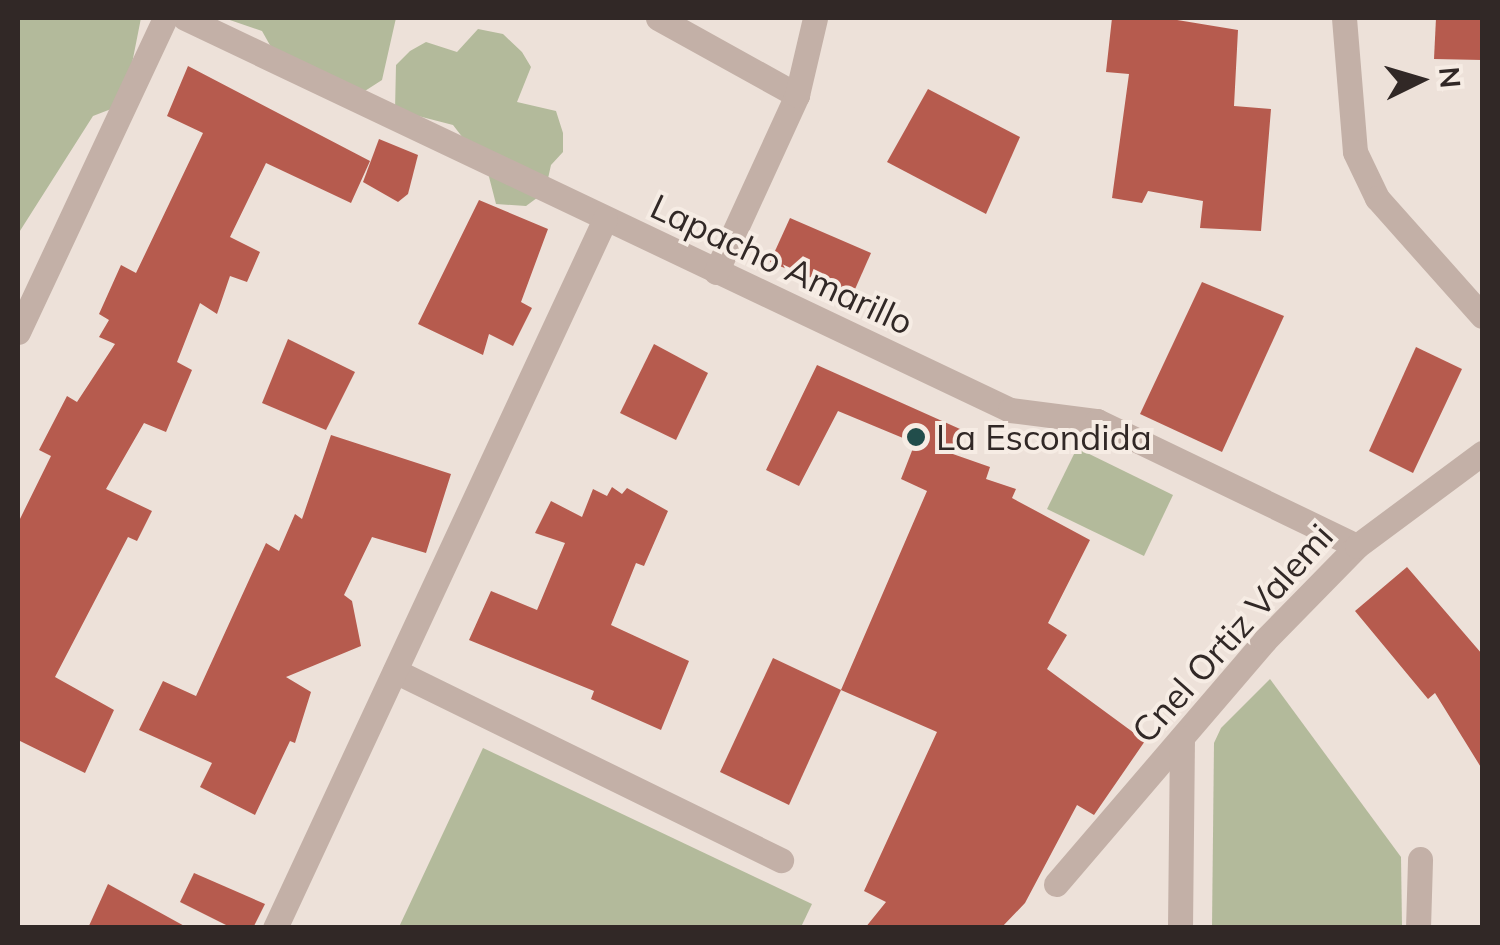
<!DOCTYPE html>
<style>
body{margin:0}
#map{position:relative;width:1500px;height:945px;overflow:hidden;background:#ede1d9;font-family:Mulish,sans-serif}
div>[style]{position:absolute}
.green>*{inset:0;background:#b3ba9b}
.building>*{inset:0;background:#b65b4e}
.street>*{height:25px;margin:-12.5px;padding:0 12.5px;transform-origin:12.5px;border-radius:12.5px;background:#c3b0a7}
.dots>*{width:28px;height:28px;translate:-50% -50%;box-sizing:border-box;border:5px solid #f6ece4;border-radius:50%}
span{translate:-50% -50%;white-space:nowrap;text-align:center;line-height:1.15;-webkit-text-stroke:8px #f6ece4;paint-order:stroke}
.street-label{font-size:35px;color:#312826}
.poi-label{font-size:35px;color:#312826}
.left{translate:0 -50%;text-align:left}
.frame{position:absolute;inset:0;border:20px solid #312826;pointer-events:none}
.north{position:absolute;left:1370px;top:30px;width:100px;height:100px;-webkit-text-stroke:8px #f6ece4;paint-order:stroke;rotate:85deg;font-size:28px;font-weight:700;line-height:40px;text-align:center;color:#312826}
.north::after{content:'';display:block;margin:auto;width:35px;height:45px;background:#312826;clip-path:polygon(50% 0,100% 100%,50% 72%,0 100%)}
</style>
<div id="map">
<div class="green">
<i style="clip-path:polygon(18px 18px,141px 18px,124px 104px,93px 116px,18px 234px)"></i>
<i style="clip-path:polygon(224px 18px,396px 18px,382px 80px,354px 98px,280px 63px,262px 31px)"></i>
<i style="clip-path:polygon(478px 29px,503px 34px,522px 52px,531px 67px,517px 102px,556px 111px,563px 133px,563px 152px,551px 165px,545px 192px,526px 206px,496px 204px,487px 169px,453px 125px,395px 110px,396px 65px,410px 51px,426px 42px,457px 52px)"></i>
<i style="clip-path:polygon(1077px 448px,1173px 495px,1144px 556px,1047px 509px)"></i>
<i style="clip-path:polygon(1270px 679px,1401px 857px,1402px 927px,1212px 927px,1214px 743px,1221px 728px)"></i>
<i style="clip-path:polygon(483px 748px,812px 904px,801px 927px,399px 927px)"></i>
</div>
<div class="building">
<i style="clip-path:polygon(1112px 18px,1165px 18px,1238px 30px,1234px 106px,1271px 109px,1261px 231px,1200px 228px,1203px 201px,1148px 191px,1142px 203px,1112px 198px,1129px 74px,1106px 72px)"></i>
<i style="clip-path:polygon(1436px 18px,1482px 18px,1482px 60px,1434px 59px)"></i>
<i style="clip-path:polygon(188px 66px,370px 161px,351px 203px,266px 163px,230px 237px,260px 252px,247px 282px,230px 276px,217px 314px,200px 303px,177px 362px,192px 370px,166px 432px,144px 423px,106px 489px,152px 511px,137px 541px,128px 537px,55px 677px,114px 710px,85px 773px,18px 740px,18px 523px,51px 456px,39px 450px,67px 396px,77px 402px,115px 344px,99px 337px,109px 320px,99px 314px,121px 265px,136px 273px,203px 133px,167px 116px)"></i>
<i style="clip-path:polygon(928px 89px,1020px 137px,986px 214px,887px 162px)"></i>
<i style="clip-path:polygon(379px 139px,418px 155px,408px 194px,398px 202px,363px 182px)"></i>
<i style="clip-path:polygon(479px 200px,548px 229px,521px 302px,532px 308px,513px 346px,489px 334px,483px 355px,418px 324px)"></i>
<i style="clip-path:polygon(790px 218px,871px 253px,852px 296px,770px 262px)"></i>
<i style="clip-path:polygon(1202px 282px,1284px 316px,1222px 452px,1140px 414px)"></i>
<i style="clip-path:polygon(288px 339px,355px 372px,326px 430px,262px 403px)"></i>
<i style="clip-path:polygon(654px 344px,708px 373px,676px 440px,620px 413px)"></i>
<i style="clip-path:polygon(1416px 347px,1462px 369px,1413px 473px,1369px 451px)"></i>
<i style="clip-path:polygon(817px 365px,960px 429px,950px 453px,990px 467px,986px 479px,1016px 489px,1012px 498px,1090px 540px,1048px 623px,1067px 635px,1047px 669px,1145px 741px,1094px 815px,1077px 805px,1025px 903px,1001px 928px,865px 928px,886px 902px,864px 891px,937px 732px,841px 690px,927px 491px,901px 479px,915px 443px,838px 411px,799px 486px,766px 470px)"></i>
<i style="clip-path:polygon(331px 435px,451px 474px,426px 553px,372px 537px,344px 595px,352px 601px,361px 646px,286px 677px,311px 692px,295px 743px,290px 741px,255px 815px,200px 787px,212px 763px,139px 730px,163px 681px,196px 696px,266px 543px,279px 551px,295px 514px,302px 519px)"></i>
<i style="clip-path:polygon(612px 487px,622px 494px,627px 488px,668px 511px,644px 566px,636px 563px,611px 625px,689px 661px,661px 730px,591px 699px,594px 691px,469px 640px,491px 591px,537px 610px,565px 543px,535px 533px,551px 501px,582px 517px,593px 489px,607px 496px)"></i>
<i style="clip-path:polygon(1407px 567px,1482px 654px,1482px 769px,1435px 693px,1428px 699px,1355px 611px)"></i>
<i style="clip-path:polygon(773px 658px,841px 690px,789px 805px,720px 772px)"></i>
<i style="clip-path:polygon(194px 873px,265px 904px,253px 928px,232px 928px,180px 902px)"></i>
<i style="clip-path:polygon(108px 884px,188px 928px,88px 928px)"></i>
</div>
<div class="street">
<i style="left:185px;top:18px;width:913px;rotate:25.41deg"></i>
<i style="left:1010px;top:410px;width:88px;rotate:7.2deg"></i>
<i style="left:1097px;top:421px;width:288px;rotate:25.7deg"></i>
<i style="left:658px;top:18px;width:159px;rotate:29deg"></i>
<i style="left:1344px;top:18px;width:134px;rotate:85.3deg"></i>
<i style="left:1355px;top:152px;width:51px;rotate:64.4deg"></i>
<i style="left:1377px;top:198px;width:158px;rotate:48.3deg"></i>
<i style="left:716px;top:272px;width:195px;rotate:-65.4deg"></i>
<i style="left:797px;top:95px;width:79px;rotate:-76.8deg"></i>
<i style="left:18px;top:332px;width:347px;rotate:-64.9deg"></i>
<i style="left:395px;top:671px;width:430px;rotate:26.1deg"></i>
<i style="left:1056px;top:884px;width:321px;rotate:-49.4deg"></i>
<i style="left:1265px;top:640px;width:132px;rotate:-45.6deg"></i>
<i style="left:1357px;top:546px;width:156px;rotate:-36.6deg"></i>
<i style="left:275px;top:928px;width:782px;rotate:-65.04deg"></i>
<i style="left:1180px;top:928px;width:190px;rotate:-89.4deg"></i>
<i style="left:1418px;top:928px;width:69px;rotate:-88.3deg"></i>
</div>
<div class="dots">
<i style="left:916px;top:437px;background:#214d4b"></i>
</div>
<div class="street-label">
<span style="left:782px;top:264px;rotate:25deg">Lapacho Amarillo</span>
<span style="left:1232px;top:633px;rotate:-48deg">Cnel Ortiz Valemi</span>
</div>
<div class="poi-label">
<span class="left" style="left:936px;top:437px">La Escondida</span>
</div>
<div class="frame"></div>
<div class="north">N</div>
</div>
